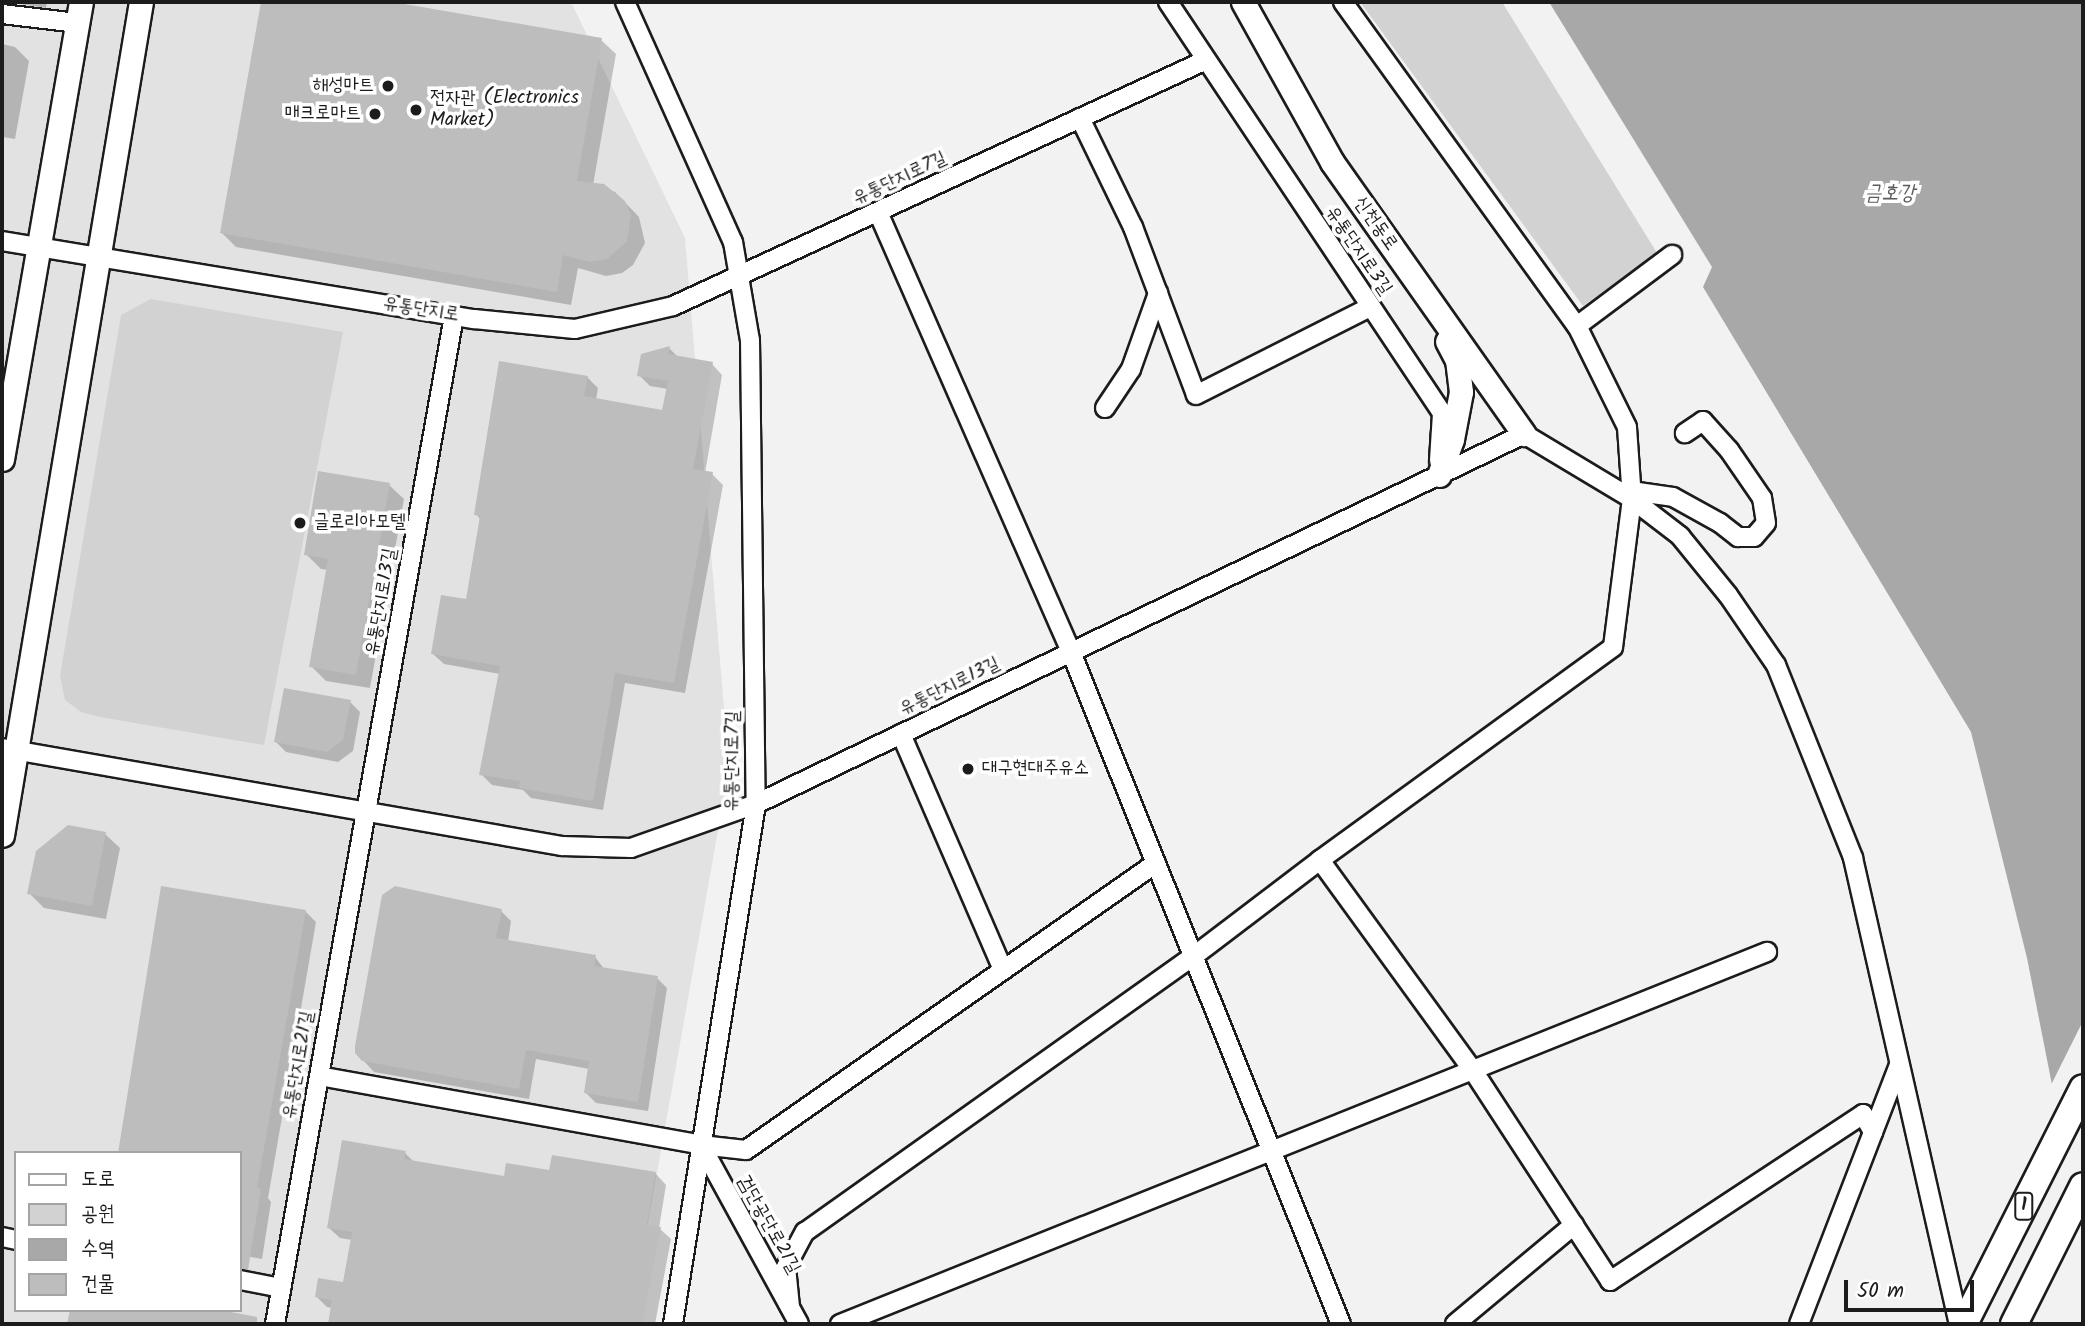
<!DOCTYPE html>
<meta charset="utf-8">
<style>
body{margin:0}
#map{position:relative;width:2085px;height:1326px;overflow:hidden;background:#f2f2f2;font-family:Kalam,"Poor Story",sans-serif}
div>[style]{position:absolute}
.built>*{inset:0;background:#e2e2e2}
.green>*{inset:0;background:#d2d2d2}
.water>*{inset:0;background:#a8a8a8}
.pier>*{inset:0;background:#f2f2f2}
.shadow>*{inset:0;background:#0003}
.building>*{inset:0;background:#bdbdbd}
.roads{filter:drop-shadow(2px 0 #1c1c1c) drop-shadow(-2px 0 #1c1c1c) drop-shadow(0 2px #1c1c1c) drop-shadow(0 -2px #1c1c1c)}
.minor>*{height:18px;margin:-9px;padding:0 9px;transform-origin:9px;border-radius:9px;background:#fff}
.major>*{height:23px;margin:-11.5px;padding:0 11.5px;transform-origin:11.5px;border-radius:11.5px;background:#fff}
.highway>*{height:26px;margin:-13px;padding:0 13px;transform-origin:13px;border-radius:13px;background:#fff}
.dots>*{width:19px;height:19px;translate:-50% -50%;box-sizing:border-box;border:4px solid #fff;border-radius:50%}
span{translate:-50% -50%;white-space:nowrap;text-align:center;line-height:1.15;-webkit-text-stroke:7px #fff;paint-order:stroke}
.shield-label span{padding:2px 5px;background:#fff;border:2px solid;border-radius:5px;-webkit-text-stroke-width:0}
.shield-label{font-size:18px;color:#1c1c1c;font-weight:700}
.poi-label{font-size:19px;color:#1c1c1c}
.right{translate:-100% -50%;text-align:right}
.left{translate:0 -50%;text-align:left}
.street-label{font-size:19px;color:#1c1c1c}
.water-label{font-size:21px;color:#5b5b5b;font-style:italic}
.frame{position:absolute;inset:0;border:4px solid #1c1c1c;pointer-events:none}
.legend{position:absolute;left:14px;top:1151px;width:228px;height:161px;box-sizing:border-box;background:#fff;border:2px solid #a4a4a4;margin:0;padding:9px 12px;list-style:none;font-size:21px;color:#1c1c1c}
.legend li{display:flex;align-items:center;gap:14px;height:35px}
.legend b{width:35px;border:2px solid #a4a4a4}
.scale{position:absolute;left:1844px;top:1280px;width:130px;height:32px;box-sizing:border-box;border:4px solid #1c1c1c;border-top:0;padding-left:9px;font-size:21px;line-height:24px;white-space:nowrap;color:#1c1c1c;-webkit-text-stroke:5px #fff;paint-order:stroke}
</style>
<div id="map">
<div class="built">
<i style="clip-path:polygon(evenodd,2px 2px,571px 2px,685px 238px,729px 769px,630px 1324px,2px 1324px,2px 2px,16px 1153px,240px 1153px,240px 1310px,16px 1310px,16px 1153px)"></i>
</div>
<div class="green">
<i style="clip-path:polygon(1360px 2px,1502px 2px,1657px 253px,1583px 306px)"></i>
<i style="clip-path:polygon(151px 299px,343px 332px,264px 745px,100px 717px,81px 712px,65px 700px,60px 676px,121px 315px)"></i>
</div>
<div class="water">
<i style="clip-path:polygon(1549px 2px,2083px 2px,2083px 1242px,2027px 958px,1971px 732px,1703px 287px,1712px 267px)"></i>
</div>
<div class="pier">
<i style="clip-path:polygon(2083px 1021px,2083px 1245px,2080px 1243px,2049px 1089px)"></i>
</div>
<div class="shadow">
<i style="clip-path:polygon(8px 2px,47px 2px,46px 8px)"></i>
<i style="clip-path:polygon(263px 2px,383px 2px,601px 40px,616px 54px,593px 185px,615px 192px,639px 217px,645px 243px,633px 265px,622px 273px,606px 276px,578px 268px,571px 305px,236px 247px,222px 233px)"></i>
<i style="clip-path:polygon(2px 44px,15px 47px,29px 61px,15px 139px,3px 137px,2px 146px)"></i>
<i style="clip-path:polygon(669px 348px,679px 358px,712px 364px,722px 375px,705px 473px,712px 474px,723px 485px,685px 693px,625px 683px,603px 810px,531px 798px,523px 790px,492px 785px,481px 774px,500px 674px,444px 664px,433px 654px,467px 601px,481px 520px,476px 514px,587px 377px,598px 388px,596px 400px,664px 412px,668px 389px,650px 386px,639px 375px)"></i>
<i style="clip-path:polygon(389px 485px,404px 499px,370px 688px,326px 681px,311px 666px,328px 570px,321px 569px,306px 554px)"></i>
<i style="clip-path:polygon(350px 702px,360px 712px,353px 751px,338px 762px,286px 752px,276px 742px)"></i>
<i style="clip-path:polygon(105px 834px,120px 848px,106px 919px,44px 908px,29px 893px)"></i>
<i style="clip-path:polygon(305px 911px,316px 922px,268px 1198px,271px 1202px,262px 1259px,240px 1255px,240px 1153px)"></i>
<i style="clip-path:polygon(501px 911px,511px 921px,508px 942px,595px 957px,605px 970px,657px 978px,667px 988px,648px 1111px,596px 1103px,586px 1093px,589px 1069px,536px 1059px,529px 1099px,374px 1072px,363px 1060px)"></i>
<i style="clip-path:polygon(405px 1153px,415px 1163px,505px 1178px,550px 1172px,656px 1174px,666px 1185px,659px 1228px,671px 1239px,655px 1324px,330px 1324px,333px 1308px,327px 1307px,317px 1297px,345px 1284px,352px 1240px,340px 1238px,329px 1228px)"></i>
<i style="clip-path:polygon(72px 1310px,243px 1316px,251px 1324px,69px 1324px)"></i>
</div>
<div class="building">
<i style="clip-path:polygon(261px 2px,393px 2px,602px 38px,577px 181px,604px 184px,625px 201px,631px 215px,627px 241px,607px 259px,590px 262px,563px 255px,557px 292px,220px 233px)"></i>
<i style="clip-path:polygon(670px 346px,668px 354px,713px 362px,693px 469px,713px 472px,674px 683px,615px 673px,593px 801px,519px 788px,520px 781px,479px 775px,500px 666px,431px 654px,441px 595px,466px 599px,480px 516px,474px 515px,499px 361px,588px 376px,584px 396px,662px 410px,668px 381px,637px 376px,641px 354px)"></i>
<i style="clip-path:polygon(318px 471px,390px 483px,356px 675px,309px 667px,328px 559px,304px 555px)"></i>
<i style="clip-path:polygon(284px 688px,351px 700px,343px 740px,327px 752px,274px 742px)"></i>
<i style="clip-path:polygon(68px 825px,106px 832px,92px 906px,27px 894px,36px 851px)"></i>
<i style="clip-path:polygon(161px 886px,306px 910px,257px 1188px,261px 1189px,248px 1270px,240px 1269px,240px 1153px,118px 1153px)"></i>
<i style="clip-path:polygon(395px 886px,502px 909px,496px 938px,596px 955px,594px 966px,658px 976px,638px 1102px,584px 1093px,589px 1061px,526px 1050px,519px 1089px,362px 1061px,355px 1053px,355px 1046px,382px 895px)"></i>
<i style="clip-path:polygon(342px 1140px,406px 1151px,404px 1159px,504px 1176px,506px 1163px,549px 1170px,552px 1155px,656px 1172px,647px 1224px,661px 1227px,642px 1324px,328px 1324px,332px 1300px,315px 1297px,318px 1278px,343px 1282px,352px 1232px,327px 1228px)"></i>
<i style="clip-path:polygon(70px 1310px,220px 1310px,257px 1317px,257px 1324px,67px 1324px)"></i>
</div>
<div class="roads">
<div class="minor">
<i style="left:625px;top:2px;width:263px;rotate:65.8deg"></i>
<i style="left:733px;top:242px;width:99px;rotate:80.2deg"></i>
<i style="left:750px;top:340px;width:464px;rotate:89.3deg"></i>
<i style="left:756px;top:804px;width:527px;rotate:99.07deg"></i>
<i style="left:1168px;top:2px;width:494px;rotate:56.3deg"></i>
<i style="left:1442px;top:413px;width:48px;rotate:93.6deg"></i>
<i style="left:1343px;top:2px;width:400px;rotate:54.2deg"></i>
<i style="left:2px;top:14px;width:76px;rotate:6.8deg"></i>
<i style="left:1080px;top:118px;width:121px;rotate:64.1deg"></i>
<i style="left:1133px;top:227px;width:179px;rotate:69.4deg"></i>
<i style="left:1196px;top:395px;width:195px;rotate:-26.8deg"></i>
<i style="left:878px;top:212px;width:480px;rotate:66.3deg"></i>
<i style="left:1071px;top:652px;width:724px;rotate:68.11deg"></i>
<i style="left:2px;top:241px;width:478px;rotate:9.4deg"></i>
<i style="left:474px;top:319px;width:101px;rotate:5.7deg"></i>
<i style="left:575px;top:329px;width:101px;rotate:-13.2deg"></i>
<i style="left:673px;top:306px;width:585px;rotate:-24.77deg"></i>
<i style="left:1105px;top:408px;width:47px;rotate:-56.3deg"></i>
<i style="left:1131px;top:369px;width:81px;rotate:-70.4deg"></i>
<i style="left:1632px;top:499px;width:9px;rotate:-49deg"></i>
<i style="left:1638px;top:492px;width:35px;rotate:8deg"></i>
<i style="left:1673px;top:497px;width:54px;rotate:29deg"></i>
<i style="left:1720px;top:523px;width:23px;rotate:38deg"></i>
<i style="left:1738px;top:537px;width:16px"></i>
<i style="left:1754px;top:537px;width:18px;rotate:-49deg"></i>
<i style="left:1766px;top:523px;width:25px;rotate:-99deg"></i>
<i style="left:1762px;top:498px;width:58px;rotate:-124.5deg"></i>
<i style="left:1729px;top:450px;width:39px;rotate:-132deg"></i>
<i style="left:1703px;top:421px;width:22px;rotate:146deg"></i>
<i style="left:901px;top:734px;width:257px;rotate:66.6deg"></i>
<i style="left:2px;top:748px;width:569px;rotate:9.93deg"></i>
<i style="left:562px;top:846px;width:69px;rotate:1.7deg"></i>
<i style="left:631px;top:848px;width:133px;rotate:-19.4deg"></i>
<i style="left:756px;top:804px;width:852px;rotate:-25.72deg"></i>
<i style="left:1524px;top:434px;width:126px;rotate:31deg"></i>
<i style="left:1632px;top:499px;width:61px;rotate:37.6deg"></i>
<i style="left:1680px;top:536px;width:76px;rotate:50.9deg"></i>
<i style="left:1728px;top:595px;width:85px;rotate:55.6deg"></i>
<i style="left:1776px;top:665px;width:208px;rotate:68.2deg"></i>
<i style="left:1853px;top:858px;width:478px;rotate:77.2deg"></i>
<i style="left:1320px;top:860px;width:258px;rotate:54deg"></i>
<i style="left:1472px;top:1069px;width:253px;rotate:56.9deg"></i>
<i style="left:1610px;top:1281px;width:303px;rotate:-33.4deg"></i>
<i style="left:1863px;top:1114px;width:21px;rotate:61deg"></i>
<i style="left:319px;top:1076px;width:388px;rotate:10.2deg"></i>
<i style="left:701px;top:1145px;width:45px;rotate:6.3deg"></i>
<i style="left:746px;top:1150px;width:500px;rotate:-34.99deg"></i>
<i style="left:701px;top:1145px;width:204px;rotate:61.3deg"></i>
<i style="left:2px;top:1237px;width:14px;rotate:12deg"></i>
<i style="left:240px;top:1280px;width:42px;rotate:11deg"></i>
<i style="left:790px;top:1307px;width:40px;rotate:-95.7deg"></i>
<i style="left:786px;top:1267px;width:40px;rotate:-62deg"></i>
<i style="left:805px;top:1232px;width:477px;rotate:-35.4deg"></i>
<i style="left:1194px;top:956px;width:158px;rotate:-37.3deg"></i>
<i style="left:1320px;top:860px;width:362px;rotate:-36deg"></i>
<i style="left:1613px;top:647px;width:149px;rotate:-82.7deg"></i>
<i style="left:1632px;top:499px;width:72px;rotate:-94deg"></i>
<i style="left:1627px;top:427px;width:113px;rotate:-116.3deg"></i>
<i style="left:1577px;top:326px;width:119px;rotate:-36.8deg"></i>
<i style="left:275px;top:1324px;width:1024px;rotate:-79.93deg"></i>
<i style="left:840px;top:1324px;width:999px;rotate:-21.87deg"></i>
<i style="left:1455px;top:1324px;width:155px;rotate:-39.8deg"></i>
<i style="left:1799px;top:1324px;width:278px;rotate:-68.9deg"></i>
</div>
<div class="major">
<i style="left:1243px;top:2px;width:183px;rotate:60.9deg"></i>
<i style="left:1332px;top:162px;width:333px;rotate:54.8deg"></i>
<i style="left:2px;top:459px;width:464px;rotate:-80.2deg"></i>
<i style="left:1439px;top:475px;width:38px;rotate:-70deg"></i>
<i style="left:1452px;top:439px;width:48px;rotate:-79.2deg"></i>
<i style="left:1461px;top:392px;width:32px;rotate:-97deg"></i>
<i style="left:1457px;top:360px;width:21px;rotate:-118deg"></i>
<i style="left:2px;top:835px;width:845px;rotate:-80.53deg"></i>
</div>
<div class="highway">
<i style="left:1964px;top:1324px;width:264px;rotate:-63.2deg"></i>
<i style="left:2014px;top:1324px;width:154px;rotate:-63.4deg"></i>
</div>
</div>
<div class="dots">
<i style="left:388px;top:86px;background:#1c1c1c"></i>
<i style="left:416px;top:110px;background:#1c1c1c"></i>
<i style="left:375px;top:114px;background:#1c1c1c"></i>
<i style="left:300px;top:523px;background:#1c1c1c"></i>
<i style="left:968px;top:769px;background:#1c1c1c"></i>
</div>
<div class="shield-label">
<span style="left:2024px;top:1206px">1</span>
</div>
<div class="poi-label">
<span class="right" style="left:374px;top:86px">해성마트</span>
<span class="left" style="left:430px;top:110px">전자관 (Electronics<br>Market)</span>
<span class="right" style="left:361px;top:114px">매크로마트</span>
<span class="left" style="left:314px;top:523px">글로리아모텔</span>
<span class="left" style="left:982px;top:769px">대구현대주유소</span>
</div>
<div class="street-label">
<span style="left:900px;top:179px;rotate:-25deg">유통단지로7길</span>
<span style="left:1375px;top:224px;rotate:55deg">신천동로</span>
<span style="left:1358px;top:251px;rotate:56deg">유통단지로3길</span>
<span style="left:421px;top:310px;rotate:9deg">유통단지로</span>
<span style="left:382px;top:602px;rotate:-80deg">유통단지로13길</span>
<span style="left:950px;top:687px;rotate:-26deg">유통단지로13길</span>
<span style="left:733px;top:761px;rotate:-89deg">유통단지로7길</span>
<span style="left:299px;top:1065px;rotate:-80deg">유통단지로21길</span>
<span style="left:768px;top:1225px;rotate:61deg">검단공단로21길</span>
</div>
<div class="water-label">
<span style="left:1890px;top:194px">금호강</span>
</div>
<div class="frame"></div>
<ul class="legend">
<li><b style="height:9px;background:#fff"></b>도로</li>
<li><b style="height:19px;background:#d2d2d2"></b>공원</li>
<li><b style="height:19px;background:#a8a8a8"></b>수역</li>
<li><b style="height:19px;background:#bdbdbd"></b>건물</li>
</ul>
<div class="scale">50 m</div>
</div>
